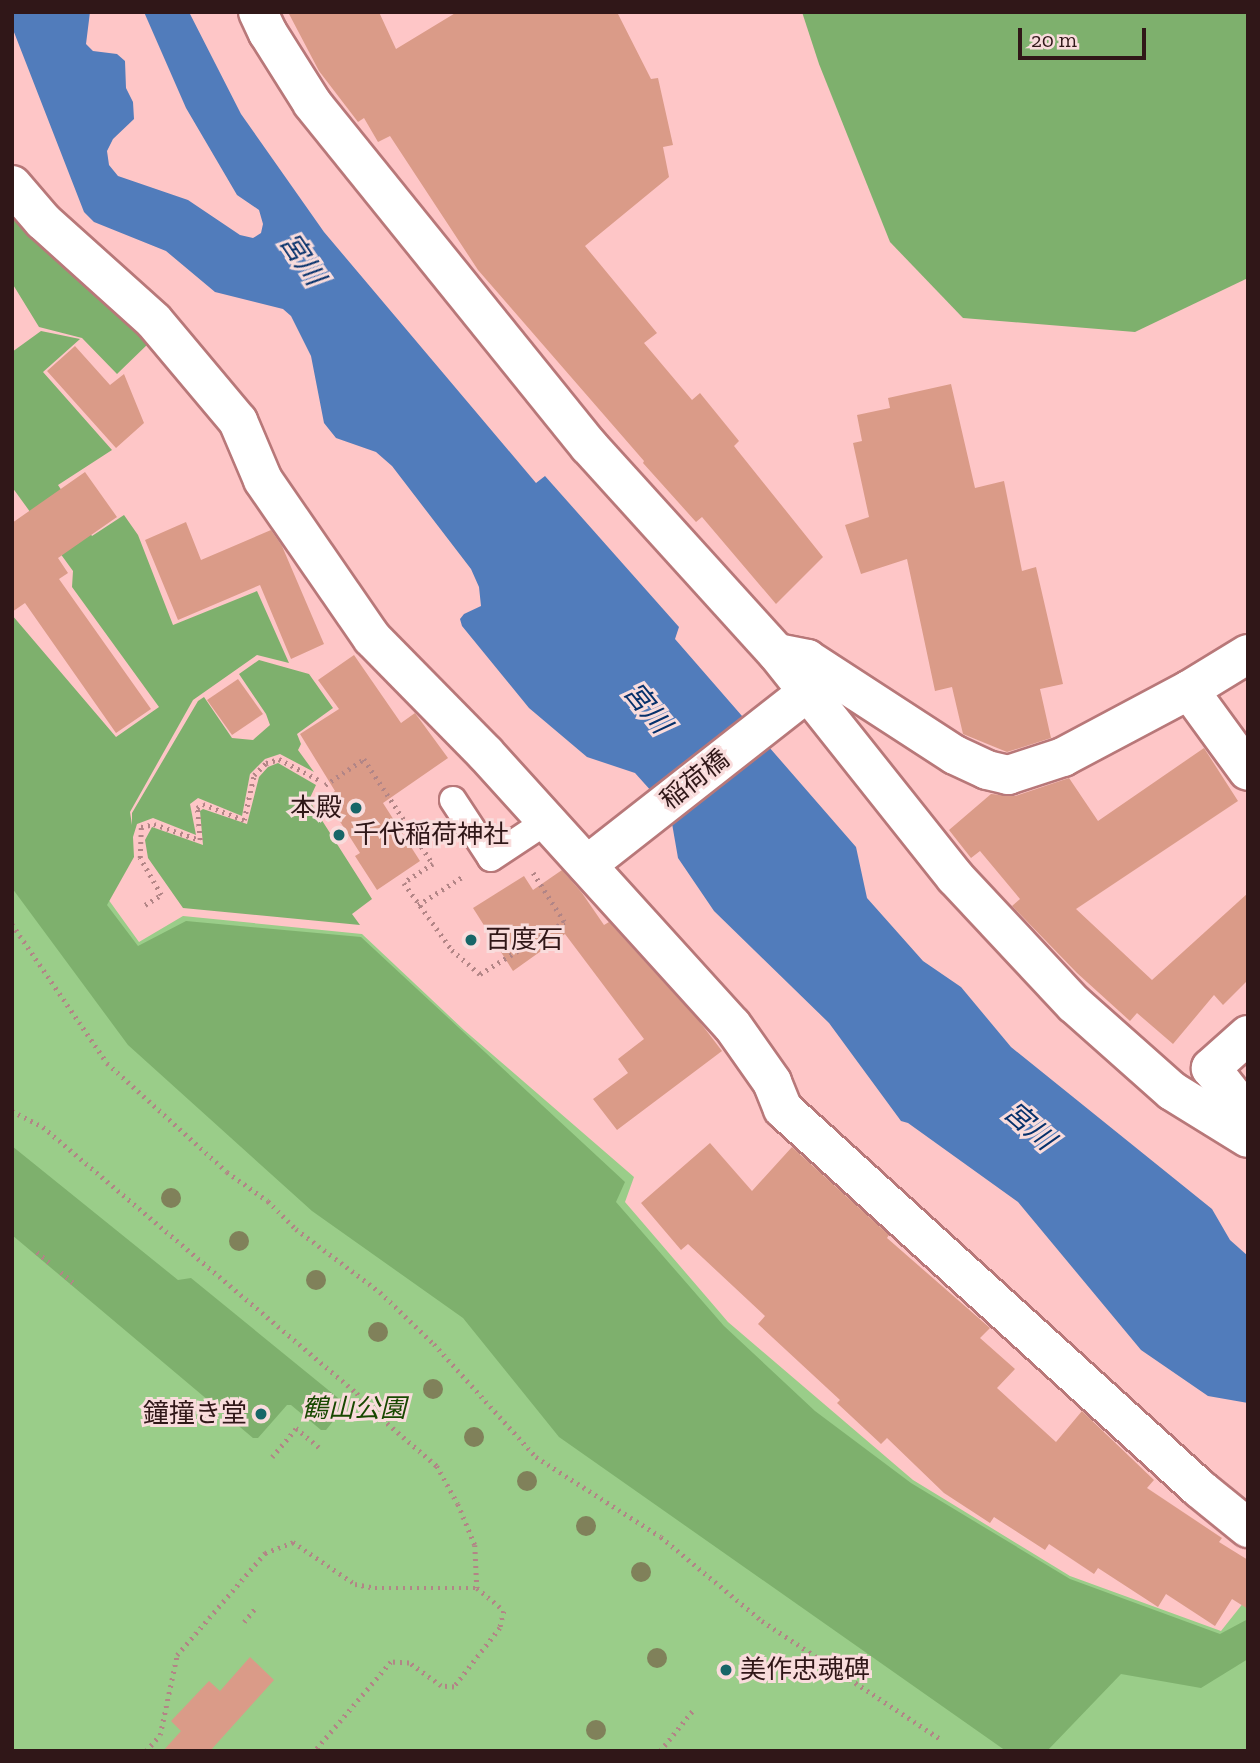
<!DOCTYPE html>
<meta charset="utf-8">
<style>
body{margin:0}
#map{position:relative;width:1260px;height:1763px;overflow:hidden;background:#fec6c7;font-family:"Zilla Slab","Noto Sans JP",serif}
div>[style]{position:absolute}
.green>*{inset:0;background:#9acd89}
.forest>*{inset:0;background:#7eb06d}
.water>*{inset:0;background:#517cbb}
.building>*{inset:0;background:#da9b88}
.path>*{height:4.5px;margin-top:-2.25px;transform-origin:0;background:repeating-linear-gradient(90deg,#b28586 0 2px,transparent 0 7px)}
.roads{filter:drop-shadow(2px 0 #b87879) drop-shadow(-2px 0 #b87879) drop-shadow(0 2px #b87879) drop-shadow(0 -2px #b87879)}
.lane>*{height:26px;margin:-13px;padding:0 13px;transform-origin:13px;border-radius:13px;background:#fff}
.street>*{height:38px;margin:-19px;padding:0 19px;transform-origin:19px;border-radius:19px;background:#fff}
.trees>*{width:20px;height:20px;margin:-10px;border-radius:50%;background:#80815a}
.dots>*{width:19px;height:19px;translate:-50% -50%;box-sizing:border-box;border:4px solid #f9dcdc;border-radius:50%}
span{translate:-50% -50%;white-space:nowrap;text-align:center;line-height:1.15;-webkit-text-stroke:6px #f9dcdc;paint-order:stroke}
.street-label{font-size:26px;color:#301718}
.poi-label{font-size:26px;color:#301718}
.right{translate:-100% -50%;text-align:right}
.left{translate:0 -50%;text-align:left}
.park-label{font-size:26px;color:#184800;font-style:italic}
.water-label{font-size:28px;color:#06316b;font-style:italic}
.frame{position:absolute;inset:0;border:14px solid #301718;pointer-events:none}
.scale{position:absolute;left:1018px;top:28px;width:128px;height:32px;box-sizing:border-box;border:4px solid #301718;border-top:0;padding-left:9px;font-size:21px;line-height:24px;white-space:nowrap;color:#301718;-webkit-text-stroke:5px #f9dcdc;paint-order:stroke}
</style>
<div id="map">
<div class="green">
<i style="clip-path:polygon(12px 742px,108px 899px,139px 942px,183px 916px,362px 934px,464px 1030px,634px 1177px,625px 1202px,728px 1322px,913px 1480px,1070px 1576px,1221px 1631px,1248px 1597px,1248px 1751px,12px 1751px)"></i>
</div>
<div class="forest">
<i style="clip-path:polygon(802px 12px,1248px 12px,1248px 278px,1135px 332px,963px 318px,890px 242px,819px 64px)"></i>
<i style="clip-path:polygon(12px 208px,151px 341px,117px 374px,82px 338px,39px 327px,12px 283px)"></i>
<i style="clip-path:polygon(41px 331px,80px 339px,43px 372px,112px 450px,58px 485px,92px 536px,124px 515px,138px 535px,173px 625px,257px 591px,289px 663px,257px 655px,193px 700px,130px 812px,132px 825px,132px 813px,198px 701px,204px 697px,232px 738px,253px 740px,270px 725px,266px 714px,239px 674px,259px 660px,309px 674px,333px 708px,297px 734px,301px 744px,298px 750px,314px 772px,280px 754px,265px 759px,250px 774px,242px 816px,198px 798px,190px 804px,196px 835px,153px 818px,137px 824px,133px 837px,134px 857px,107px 905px,138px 946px,186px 921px,361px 937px,625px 1182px,616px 1202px,724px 1326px,815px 1411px,911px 1483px,1070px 1579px,1220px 1634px,1248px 1619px,1248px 1659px,1201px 1688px,1121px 1674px,1047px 1751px,1006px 1751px,559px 1437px,463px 1318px,312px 1211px,128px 1045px,12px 888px,12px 615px,116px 737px,159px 707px,72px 587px,73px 571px,12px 487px,12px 352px)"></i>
<i style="clip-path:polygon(278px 763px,316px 785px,309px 800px,372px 899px,352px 914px,360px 925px,183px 908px,148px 858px,145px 840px,152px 827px,203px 845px,200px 811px,203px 809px,247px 824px,259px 777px,268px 767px)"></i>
<i style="clip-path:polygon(12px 1146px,178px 1280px,191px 1278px,343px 1402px,343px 1409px,326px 1430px,321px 1430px,291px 1405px,287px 1405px,258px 1438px,253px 1438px,12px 1235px)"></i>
</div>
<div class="water">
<i style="clip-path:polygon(12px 12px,90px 12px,86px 44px,93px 51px,117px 54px,125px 61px,126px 88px,133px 102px,134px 119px,113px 139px,107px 151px,109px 165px,118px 176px,188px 200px,240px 235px,253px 238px,261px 233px,263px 224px,259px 210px,237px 195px,186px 108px,144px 12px,189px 12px,241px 114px,324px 232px,536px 483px,545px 476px,679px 627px,675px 639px,856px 847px,867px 898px,923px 961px,961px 987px,1011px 1047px,1212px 1209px,1230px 1240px,1248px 1256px,1248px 1403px,1208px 1396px,1141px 1350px,1018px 1202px,908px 1123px,901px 1121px,829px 1023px,714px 911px,678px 858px,670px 812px,635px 773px,587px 757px,529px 708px,462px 626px,460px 619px,464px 614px,481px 606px,479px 587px,471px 569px,392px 466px,376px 452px,336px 438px,324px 423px,311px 356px,291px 316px,283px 309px,215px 292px,166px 251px,94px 222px,84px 212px,12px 27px)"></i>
</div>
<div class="building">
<i style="clip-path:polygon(288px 12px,379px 12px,396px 49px,457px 12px,617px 12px,651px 79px,658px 78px,673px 145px,663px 147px,669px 177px,585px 246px,657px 333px,644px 343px,692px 400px,700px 393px,739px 441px,734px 446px,823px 557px,776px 604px,702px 517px,696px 522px,643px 463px,644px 461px,478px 270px,390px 136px,378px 142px,364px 118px,358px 122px,319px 71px)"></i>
<i style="clip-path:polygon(75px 346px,110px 385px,124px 374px,144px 423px,116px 448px,47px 371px)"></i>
<i style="clip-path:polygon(951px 384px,975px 488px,1004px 481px,1022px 571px,1036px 567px,1063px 684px,1040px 689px,1051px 738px,1007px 752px,963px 734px,952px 687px,935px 691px,907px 559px,861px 574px,845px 525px,869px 517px,853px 443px,862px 441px,857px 415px,890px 408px,888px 398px)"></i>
<i style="clip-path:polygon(85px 472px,117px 517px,58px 558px,68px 573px,59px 579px,151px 709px,116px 733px,25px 603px,12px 612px,12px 523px)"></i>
<i style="clip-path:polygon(186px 522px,201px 560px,271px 530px,282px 546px,324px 644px,291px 659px,260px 585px,178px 620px,145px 540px)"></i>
<i style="clip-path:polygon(354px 655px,401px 723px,415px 713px,448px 758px,383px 803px,420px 861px,377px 890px,355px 856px,360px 853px,325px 798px,335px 791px,300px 734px,339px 709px,318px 680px)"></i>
<i style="clip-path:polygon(238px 679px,263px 714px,232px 735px,207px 700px)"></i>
<i style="clip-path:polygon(1204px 748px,1238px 801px,1076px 909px,1152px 980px,1248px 893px,1248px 980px,1223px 1005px,1214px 995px,1173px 1044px,1137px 1013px,1130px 1021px,1077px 973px,1012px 906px,1020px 899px,980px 851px,971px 858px,949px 830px,991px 794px,1015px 796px,1069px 778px,1098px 821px)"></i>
<i style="clip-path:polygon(562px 870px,582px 893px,604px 925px,609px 922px,699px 1021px,722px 1051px,617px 1130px,593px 1099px,628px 1073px,618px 1059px,644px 1039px,565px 934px,513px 971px,473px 908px,524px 876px,533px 890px)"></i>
<i style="clip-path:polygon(710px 1143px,752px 1191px,792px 1147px,889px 1235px,887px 1238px,990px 1328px,980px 1338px,1015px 1369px,997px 1388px,1056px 1442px,1082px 1411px,1154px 1480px,1147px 1488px,1222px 1538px,1219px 1542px,1248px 1560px,1248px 1609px,1232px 1599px,1215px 1626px,1166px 1594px,1158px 1607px,1098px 1568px,1094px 1574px,1049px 1544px,1045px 1550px,994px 1517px,990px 1523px,944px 1493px,887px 1438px,881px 1444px,837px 1403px,840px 1400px,758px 1324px,765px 1316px,688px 1244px,681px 1250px,641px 1203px)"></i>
<i style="clip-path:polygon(250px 1657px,274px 1680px,247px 1710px,210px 1751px,163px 1751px,181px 1731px,171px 1721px,209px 1681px,220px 1691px)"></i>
</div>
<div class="path">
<i style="left:325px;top:785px;width:47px;rotate:-33.7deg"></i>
<i style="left:364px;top:759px;width:126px;rotate:56.7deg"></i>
<i style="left:433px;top:864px;width:35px;rotate:147deg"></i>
<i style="left:404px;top:883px;width:82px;rotate:54.4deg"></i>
<i style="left:452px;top:950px;width:37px;rotate:41deg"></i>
<i style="left:480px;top:974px;width:99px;rotate:-31.8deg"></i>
<i style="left:564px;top:922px;width:58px;rotate:-122.3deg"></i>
<i style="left:145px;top:905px;width:19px;rotate:-32deg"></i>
<i style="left:161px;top:895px;width:43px;rotate:-119.6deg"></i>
<i style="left:140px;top:858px;width:31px;rotate:-88deg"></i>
<i style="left:141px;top:827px;width:13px;rotate:-13deg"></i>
<i style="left:154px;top:824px;width:49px;rotate:19.2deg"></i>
<i style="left:200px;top:840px;width:32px;rotate:-95deg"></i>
<i style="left:197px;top:808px;width:7px;rotate:-34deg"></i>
<i style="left:203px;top:804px;width:44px;rotate:21.3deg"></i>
<i style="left:244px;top:820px;width:46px;rotate:-77.5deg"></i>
<i style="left:254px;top:775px;width:17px;rotate:-45deg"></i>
<i style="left:266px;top:763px;width:14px;rotate:-17deg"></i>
<i style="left:279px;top:759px;width:45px;rotate:27.7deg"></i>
<i style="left:418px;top:905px;width:52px;rotate:-32.5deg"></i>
<i style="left:12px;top:924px;width:168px;rotate:55.6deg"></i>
<i style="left:107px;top:1063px;width:162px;rotate:42.2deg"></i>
<i style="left:227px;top:1172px;width:50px;rotate:35.3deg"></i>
<i style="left:268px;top:1201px;width:40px;rotate:45deg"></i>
<i style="left:296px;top:1229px;width:105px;rotate:36.9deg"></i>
<i style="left:380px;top:1292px;width:75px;rotate:43.9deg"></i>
<i style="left:434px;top:1344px;width:152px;rotate:47.9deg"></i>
<i style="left:536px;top:1457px;width:148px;rotate:32.6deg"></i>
<i style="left:661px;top:1537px;width:131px;rotate:39.7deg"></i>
<i style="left:762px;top:1621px;width:216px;rotate:33.5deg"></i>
<i style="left:12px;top:1111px;width:35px;rotate:27deg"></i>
<i style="left:43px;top:1127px;width:412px;rotate:40.3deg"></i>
<i style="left:357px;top:1393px;width:15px;rotate:53deg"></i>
<i style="left:366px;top:1405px;width:94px;rotate:40.7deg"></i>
<i style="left:437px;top:1466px;width:43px;rotate:61.1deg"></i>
<i style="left:458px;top:1504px;width:44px;rotate:67.5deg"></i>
<i style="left:475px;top:1545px;width:43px;rotate:87.3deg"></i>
<i style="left:37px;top:1252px;width:17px;rotate:40deg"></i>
<i style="left:61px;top:1272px;width:21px;rotate:41deg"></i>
<i style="left:272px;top:1457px;width:38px;rotate:-50deg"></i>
<i style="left:296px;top:1428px;width:30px;rotate:40deg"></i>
<i style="left:244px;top:1622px;width:19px;rotate:-51deg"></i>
<i style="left:146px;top:1751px;width:21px;rotate:-49deg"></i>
<i style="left:160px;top:1735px;width:82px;rotate:-78deg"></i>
<i style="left:177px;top:1655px;width:135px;rotate:-49.2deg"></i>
<i style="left:265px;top:1553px;width:30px;rotate:-21deg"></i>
<i style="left:293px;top:1542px;width:75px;rotate:34.1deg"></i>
<i style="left:355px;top:1584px;width:20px;rotate:11deg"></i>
<i style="left:375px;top:1588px;width:102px"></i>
<i style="left:477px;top:1588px;width:35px;rotate:40deg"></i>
<i style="left:504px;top:1611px;width:17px;rotate:103deg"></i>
<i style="left:500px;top:1628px;width:75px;rotate:127.9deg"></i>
<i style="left:454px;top:1687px;width:13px;rotate:-176deg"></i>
<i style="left:441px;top:1686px;width:39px;rotate:-144deg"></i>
<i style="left:409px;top:1663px;width:18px;rotate:-177deg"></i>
<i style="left:391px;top:1662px;width:117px;rotate:130.5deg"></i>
<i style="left:660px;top:1751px;width:54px;rotate:-51deg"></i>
</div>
<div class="roads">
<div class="lane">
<i style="left:453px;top:800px;width:69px;rotate:56.8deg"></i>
<i style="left:491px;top:858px;width:67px;rotate:-33.5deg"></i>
</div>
<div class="street">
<i style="left:258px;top:12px;width:23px;rotate:65deg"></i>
<i style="left:268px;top:33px;width:83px;rotate:57.8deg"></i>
<i style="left:312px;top:103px;width:441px;rotate:51.1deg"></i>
<i style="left:589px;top:446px;width:278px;rotate:47.8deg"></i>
<i style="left:776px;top:652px;width:288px;rotate:51.5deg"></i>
<i style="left:955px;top:877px;width:174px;rotate:46.9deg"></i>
<i style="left:1074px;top:1004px;width:131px;rotate:41.6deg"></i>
<i style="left:1172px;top:1091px;width:89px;rotate:31.7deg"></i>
<i style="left:12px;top:185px;width:48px;rotate:49.3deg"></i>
<i style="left:43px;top:221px;width:149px;rotate:42deg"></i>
<i style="left:154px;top:321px;width:131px;rotate:50deg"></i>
<i style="left:238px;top:421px;width:64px;rotate:67deg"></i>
<i style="left:263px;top:480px;width:192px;rotate:55.4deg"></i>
<i style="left:372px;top:638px;width:161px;rotate:45.5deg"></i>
<i style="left:485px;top:753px;width:367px;rotate:47.8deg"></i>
<i style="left:732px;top:1025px;width:70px;rotate:54.9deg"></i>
<i style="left:772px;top:1082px;width:29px;rotate:68deg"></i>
<i style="left:783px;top:1109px;width:564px;rotate:42.34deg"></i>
<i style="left:1200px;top:1489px;width:62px;rotate:39.1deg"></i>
<i style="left:777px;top:653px;width:31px;rotate:11deg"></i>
<i style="left:807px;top:659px;width:176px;rotate:33deg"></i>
<i style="left:955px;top:755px;width:35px;rotate:25deg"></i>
<i style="left:987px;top:770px;width:22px;rotate:13deg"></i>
<i style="left:1008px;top:775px;width:58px;rotate:-18.1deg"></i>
<i style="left:1063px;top:757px;width:143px;rotate:-28deg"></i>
<i style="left:1189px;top:690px;width:69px;rotate:-31.4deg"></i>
<i style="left:1189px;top:690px;width:100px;rotate:53.9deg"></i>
<i style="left:587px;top:865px;width:281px;rotate:-38.1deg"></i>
<i style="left:1248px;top:1035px;width:50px;rotate:138.3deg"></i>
<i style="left:1211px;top:1068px;width:60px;rotate:51.8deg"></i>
</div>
</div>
<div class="trees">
<i style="left:171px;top:1198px"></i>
<i style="left:239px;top:1241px"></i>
<i style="left:316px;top:1280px"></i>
<i style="left:378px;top:1332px"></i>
<i style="left:433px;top:1389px"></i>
<i style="left:474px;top:1437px"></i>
<i style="left:527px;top:1481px"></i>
<i style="left:586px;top:1526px"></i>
<i style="left:641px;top:1572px"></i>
<i style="left:657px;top:1658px"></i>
<i style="left:596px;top:1730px"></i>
</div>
<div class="dots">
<i style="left:356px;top:808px;background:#176668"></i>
<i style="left:339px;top:835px;background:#176668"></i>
<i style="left:471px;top:940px;background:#176668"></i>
<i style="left:261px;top:1414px;background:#176668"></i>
<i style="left:726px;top:1670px;background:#176668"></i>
</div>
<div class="street-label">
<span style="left:695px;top:780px;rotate:-38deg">稲荷橋</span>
</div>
<div class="poi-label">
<span class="right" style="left:342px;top:808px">本殿</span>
<span class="left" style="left:353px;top:835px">千代稲荷神社</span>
<span class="left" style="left:485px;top:940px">百度石</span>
<span class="right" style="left:247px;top:1414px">鐘撞き堂</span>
<span class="left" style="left:740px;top:1670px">美作忠魂碑</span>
</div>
<div class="park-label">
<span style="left:354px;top:1409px">鶴山公園</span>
</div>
<div class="water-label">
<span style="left:302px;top:259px;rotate:56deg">宮川</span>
<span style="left:647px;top:708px;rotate:51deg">宮川</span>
<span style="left:1029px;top:1126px;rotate:41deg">宮川</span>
</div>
<div class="frame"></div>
<div class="scale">20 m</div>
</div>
